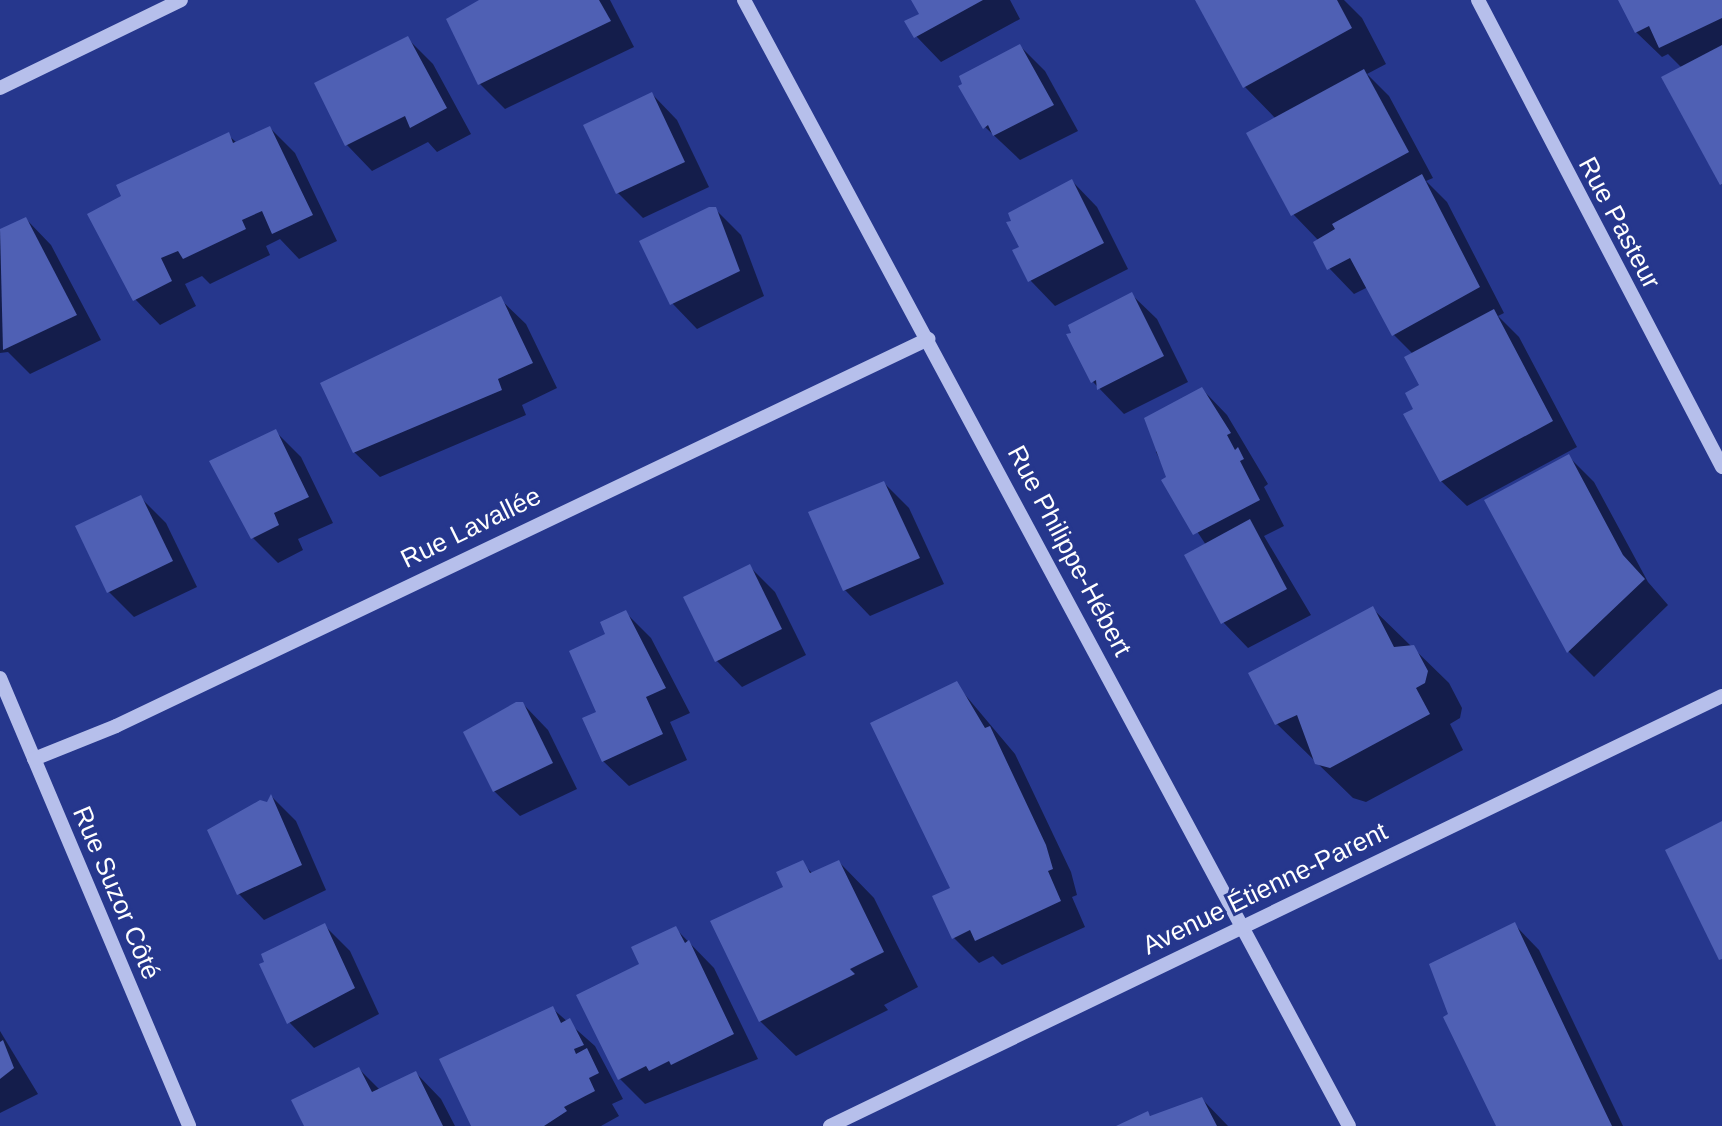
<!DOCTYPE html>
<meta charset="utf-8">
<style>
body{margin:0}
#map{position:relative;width:1722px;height:1126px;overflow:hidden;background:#26378d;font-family:Arial,sans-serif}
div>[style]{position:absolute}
.shadow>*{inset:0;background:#0007}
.building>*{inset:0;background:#4f60b4}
.minor>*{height:14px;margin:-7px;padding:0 7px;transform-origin:7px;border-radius:7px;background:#b6bfeb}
span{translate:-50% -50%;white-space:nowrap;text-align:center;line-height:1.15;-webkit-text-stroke:6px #26378d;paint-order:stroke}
.street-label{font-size:26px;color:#fff}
</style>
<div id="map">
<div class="shadow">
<i style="clip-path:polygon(483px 0,610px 0,634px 47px,505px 109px,480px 84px)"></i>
<i style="clip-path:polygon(914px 0,1010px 0,1020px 19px,941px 62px,916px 36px,921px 14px)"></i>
<i style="clip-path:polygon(1197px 0,1344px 0,1362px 18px,1386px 64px,1367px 74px,1389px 96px,1433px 178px,1426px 181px,1447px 202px,1504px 313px,1498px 316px,1519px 337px,1577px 447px,1467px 506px,1441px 481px,1416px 410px,1422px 386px,1413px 354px,1393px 334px,1368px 287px,1354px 294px,1329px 268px,1319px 241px,1293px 214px,1276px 119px,1245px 87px)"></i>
<i style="clip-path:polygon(1621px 0,1722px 0,1722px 185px,1664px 78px,1682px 68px,1668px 54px,1662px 57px,1636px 32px)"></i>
<i style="clip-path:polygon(407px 38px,433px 64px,471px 134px,437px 152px,428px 142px,372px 171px,347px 145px,316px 84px)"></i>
<i style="clip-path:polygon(1020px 46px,1045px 71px,1078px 131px,1020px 160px,985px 127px)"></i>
<i style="clip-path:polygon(652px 94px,677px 120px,709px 187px,643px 218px,618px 193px)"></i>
<i style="clip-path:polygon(270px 128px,295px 153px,337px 241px,299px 259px,280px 239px,266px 246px,270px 255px,210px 284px,202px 276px,185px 284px,196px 306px,160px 325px,135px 299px,124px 197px,228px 135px,237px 143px)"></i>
<i style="clip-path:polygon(1072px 181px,1097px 207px,1128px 269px,1055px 306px,1030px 280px)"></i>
<i style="clip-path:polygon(716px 210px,741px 235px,764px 296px,697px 329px,672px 303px)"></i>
<i style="clip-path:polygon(26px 219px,51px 245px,101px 340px,30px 374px,8px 352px,0 353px,0 231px)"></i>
<i style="clip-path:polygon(1131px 294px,1157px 319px,1188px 382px,1124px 414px,1093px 382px)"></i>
<i style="clip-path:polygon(500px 299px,526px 324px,557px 388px,522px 405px,526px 415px,380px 477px,354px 452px)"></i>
<i style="clip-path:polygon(1202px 389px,1227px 415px,1268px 484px,1264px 487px,1284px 526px,1264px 536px,1311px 615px,1248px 648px,1223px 622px,1206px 545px,1164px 481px,1169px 478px,1156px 452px)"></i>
<i style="clip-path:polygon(276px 432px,301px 457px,333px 523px,298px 539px,303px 550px,278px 563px,252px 537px)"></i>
<i style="clip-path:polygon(1569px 457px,1594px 482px,1648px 582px,1668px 605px,1594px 677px,1569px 652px,1486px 500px)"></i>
<i style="clip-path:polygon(884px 483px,909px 508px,944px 584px,870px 616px,845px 590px)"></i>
<i style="clip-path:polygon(141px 498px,166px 523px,197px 587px,134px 617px,108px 591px)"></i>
<i style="clip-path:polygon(750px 567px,775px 592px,806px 655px,742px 687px,717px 661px)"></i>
<i style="clip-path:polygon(1372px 608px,1449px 683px,1462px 708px,1460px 718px,1450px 724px,1463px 750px,1366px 802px,1353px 798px,1277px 724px)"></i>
<i style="clip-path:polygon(625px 612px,651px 638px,690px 713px,670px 722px,687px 760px,629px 786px,603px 761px,599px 713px,608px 635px)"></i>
<i style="clip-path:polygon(956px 684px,1015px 754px,1071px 872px,1077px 895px,1072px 897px,1085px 927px,1002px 965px,993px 956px,979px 963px,954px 938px)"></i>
<i style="clip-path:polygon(523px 704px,548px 730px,577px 789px,520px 816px,494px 791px)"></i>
<i style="clip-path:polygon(272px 797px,296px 821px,326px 890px,264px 920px,239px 894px)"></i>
<i style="clip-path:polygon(839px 862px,874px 898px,918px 987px,884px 1005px,888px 1010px,796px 1056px,760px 1021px,785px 888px,802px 863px,813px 874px)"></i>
<i style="clip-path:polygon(1514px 924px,1539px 950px,1623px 1126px,1498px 1126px)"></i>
<i style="clip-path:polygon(325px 926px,350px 951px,379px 1014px,314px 1048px,289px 1022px,266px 964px)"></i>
<i style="clip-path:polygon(675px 928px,714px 968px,758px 1059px,645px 1104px,619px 1078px,642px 965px)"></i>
<i style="clip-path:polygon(552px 1008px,595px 1046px,623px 1099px,612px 1104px,619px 1116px,601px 1126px,473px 1126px)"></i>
<i style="clip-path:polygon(0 1031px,38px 1094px,0 1113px)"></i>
<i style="clip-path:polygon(359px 1069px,380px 1090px,416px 1073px,441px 1099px,455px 1126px,306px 1126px)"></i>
<i style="clip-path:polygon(1202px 1099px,1228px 1126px,1120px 1126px,1148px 1113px,1152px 1118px)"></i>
</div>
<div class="building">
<i style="clip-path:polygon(479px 0,599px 0,611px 21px,478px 85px,446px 19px)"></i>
<i style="clip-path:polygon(911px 0,983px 0,914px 38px,904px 21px,919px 14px)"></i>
<i style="clip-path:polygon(1195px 0,1337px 0,1352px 28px,1243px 88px)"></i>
<i style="clip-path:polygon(1618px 0,1722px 0,1722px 18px,1659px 48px,1649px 26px,1635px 33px)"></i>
<i style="clip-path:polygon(408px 36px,447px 108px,410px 128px,405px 116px,345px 146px,314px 83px)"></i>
<i style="clip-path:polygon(1020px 44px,1054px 105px,993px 136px,988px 125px,983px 129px,958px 86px,962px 84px,959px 76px)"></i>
<i style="clip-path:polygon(1722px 45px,1722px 184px,1720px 185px,1661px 77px)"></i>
<i style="clip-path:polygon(1364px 69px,1409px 152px,1291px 216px,1246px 133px)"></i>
<i style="clip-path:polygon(652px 92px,685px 162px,616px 194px,583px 125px)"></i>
<i style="clip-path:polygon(270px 126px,313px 215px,272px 234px,262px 211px,242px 220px,246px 229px,183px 259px,178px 251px,161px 258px,172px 281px,133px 301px,87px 214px,121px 196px,116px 185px,229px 132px,233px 143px)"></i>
<i style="clip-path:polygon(1422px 174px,1480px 287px,1392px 336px,1350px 258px,1327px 270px,1313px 242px,1335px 229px,1332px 224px)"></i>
<i style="clip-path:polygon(1072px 179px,1104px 243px,1028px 282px,1012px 250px,1019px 247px,1006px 222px,1011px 221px,1008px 213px)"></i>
<i style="clip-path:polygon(709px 207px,716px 207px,740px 271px,670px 305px,639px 241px)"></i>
<i style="clip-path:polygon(26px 217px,77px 315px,3px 350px,0 229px)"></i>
<i style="clip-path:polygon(1132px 292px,1164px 356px,1097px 390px,1096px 380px,1091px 383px,1066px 334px,1071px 333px,1068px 325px)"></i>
<i style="clip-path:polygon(501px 296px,533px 363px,498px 379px,502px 390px,353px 453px,320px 383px)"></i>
<i style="clip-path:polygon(1494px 309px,1553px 421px,1440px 482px,1403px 414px,1413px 409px,1405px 393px,1419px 385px,1404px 357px)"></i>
<i style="clip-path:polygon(1202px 387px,1231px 433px,1227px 435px,1235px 450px,1238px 447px,1244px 459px,1240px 461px,1260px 500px,1193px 535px,1161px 480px,1166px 477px,1144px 418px)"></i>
<i style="clip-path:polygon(276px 429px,309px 497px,274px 513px,279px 525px,251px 539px,209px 461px)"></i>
<i style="clip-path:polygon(1569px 454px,1623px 555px,1645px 579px,1567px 653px,1484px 500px)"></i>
<i style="clip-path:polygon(884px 481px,920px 558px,843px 591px,808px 512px)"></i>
<i style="clip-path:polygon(141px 495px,173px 561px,107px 593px,75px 526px)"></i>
<i style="clip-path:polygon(1250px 519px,1287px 589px,1221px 624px,1184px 555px)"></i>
<i style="clip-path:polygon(750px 564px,782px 629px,715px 662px,683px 597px)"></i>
<i style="clip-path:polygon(1373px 606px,1394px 647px,1414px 645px,1428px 671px,1425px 683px,1416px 688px,1430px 714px,1330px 768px,1315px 764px,1297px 715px,1275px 725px,1248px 673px)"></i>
<i style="clip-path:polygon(626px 610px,666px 688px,646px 697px,663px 734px,602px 762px,582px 718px,596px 712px,569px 651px,605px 634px,600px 622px)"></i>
<i style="clip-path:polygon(957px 681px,985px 728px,990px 726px,1046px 845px,1053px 869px,1048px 871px,1061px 901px,975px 941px,970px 930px,952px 939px,932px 896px,950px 888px,870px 723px)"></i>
<i style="clip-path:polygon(516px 702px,523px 702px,553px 763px,493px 792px,463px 732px)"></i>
<i style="clip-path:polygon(271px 794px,302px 865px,237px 895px,207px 830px,260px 800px,267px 802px)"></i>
<i style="clip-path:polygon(1722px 821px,1722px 959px,1719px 960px,1665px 850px)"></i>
<i style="clip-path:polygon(803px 860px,810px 873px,839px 860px,884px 952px,850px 969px,855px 974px,759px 1022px,710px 921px,783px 887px,776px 872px)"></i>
<i style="clip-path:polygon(1515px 922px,1589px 1078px,1612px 1126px,1496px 1126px,1443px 1017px,1448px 1014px,1429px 964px)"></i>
<i style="clip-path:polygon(325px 923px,355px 988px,287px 1024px,259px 964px,264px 962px,261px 954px)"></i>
<i style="clip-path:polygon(676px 926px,685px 943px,689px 940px,734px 1034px,671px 1065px,669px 1061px,649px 1071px,646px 1066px,618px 1080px,576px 995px,639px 964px,631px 947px)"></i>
<i style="clip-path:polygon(553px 1006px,561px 1023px,570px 1018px,584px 1045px,574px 1049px,576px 1054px,587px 1048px,599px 1073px,589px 1078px,595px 1091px,564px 1107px,567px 1111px,544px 1126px,471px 1126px,439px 1059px)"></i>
<i style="clip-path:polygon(3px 1040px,14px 1068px,0 1079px,0 1042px)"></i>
<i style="clip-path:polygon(359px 1067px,372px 1092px,416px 1071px,443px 1126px,304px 1126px,291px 1100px)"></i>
<i style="clip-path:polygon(1202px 1097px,1217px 1126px,1116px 1126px,1148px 1111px,1150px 1116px)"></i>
</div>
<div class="minor">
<i style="left:744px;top:0;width:1278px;rotate:61.75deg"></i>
<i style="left:1478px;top:0;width:527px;rotate:62.41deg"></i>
<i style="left:0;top:88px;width:201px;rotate:-25.9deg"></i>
<i style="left:0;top:678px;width:486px;rotate:67.1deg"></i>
<i style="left:34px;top:759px;width:88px;rotate:-21.9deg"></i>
<i style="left:116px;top:726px;width:900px;rotate:-25.48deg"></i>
<i style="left:830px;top:1126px;width:990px;rotate:-25.74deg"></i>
</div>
<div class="street-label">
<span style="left:1619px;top:223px;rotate:62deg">Rue Pasteur</span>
<span style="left:471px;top:528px;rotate:-26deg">Rue Lavallée</span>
<span style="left:1069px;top:551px;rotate:62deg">Rue Philippe-Hébert</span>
<span style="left:1265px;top:889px;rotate:-26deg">Avenue Étienne-Parent</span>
<span style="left:116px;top:893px;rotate:67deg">Rue Suzor Côté</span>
</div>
</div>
